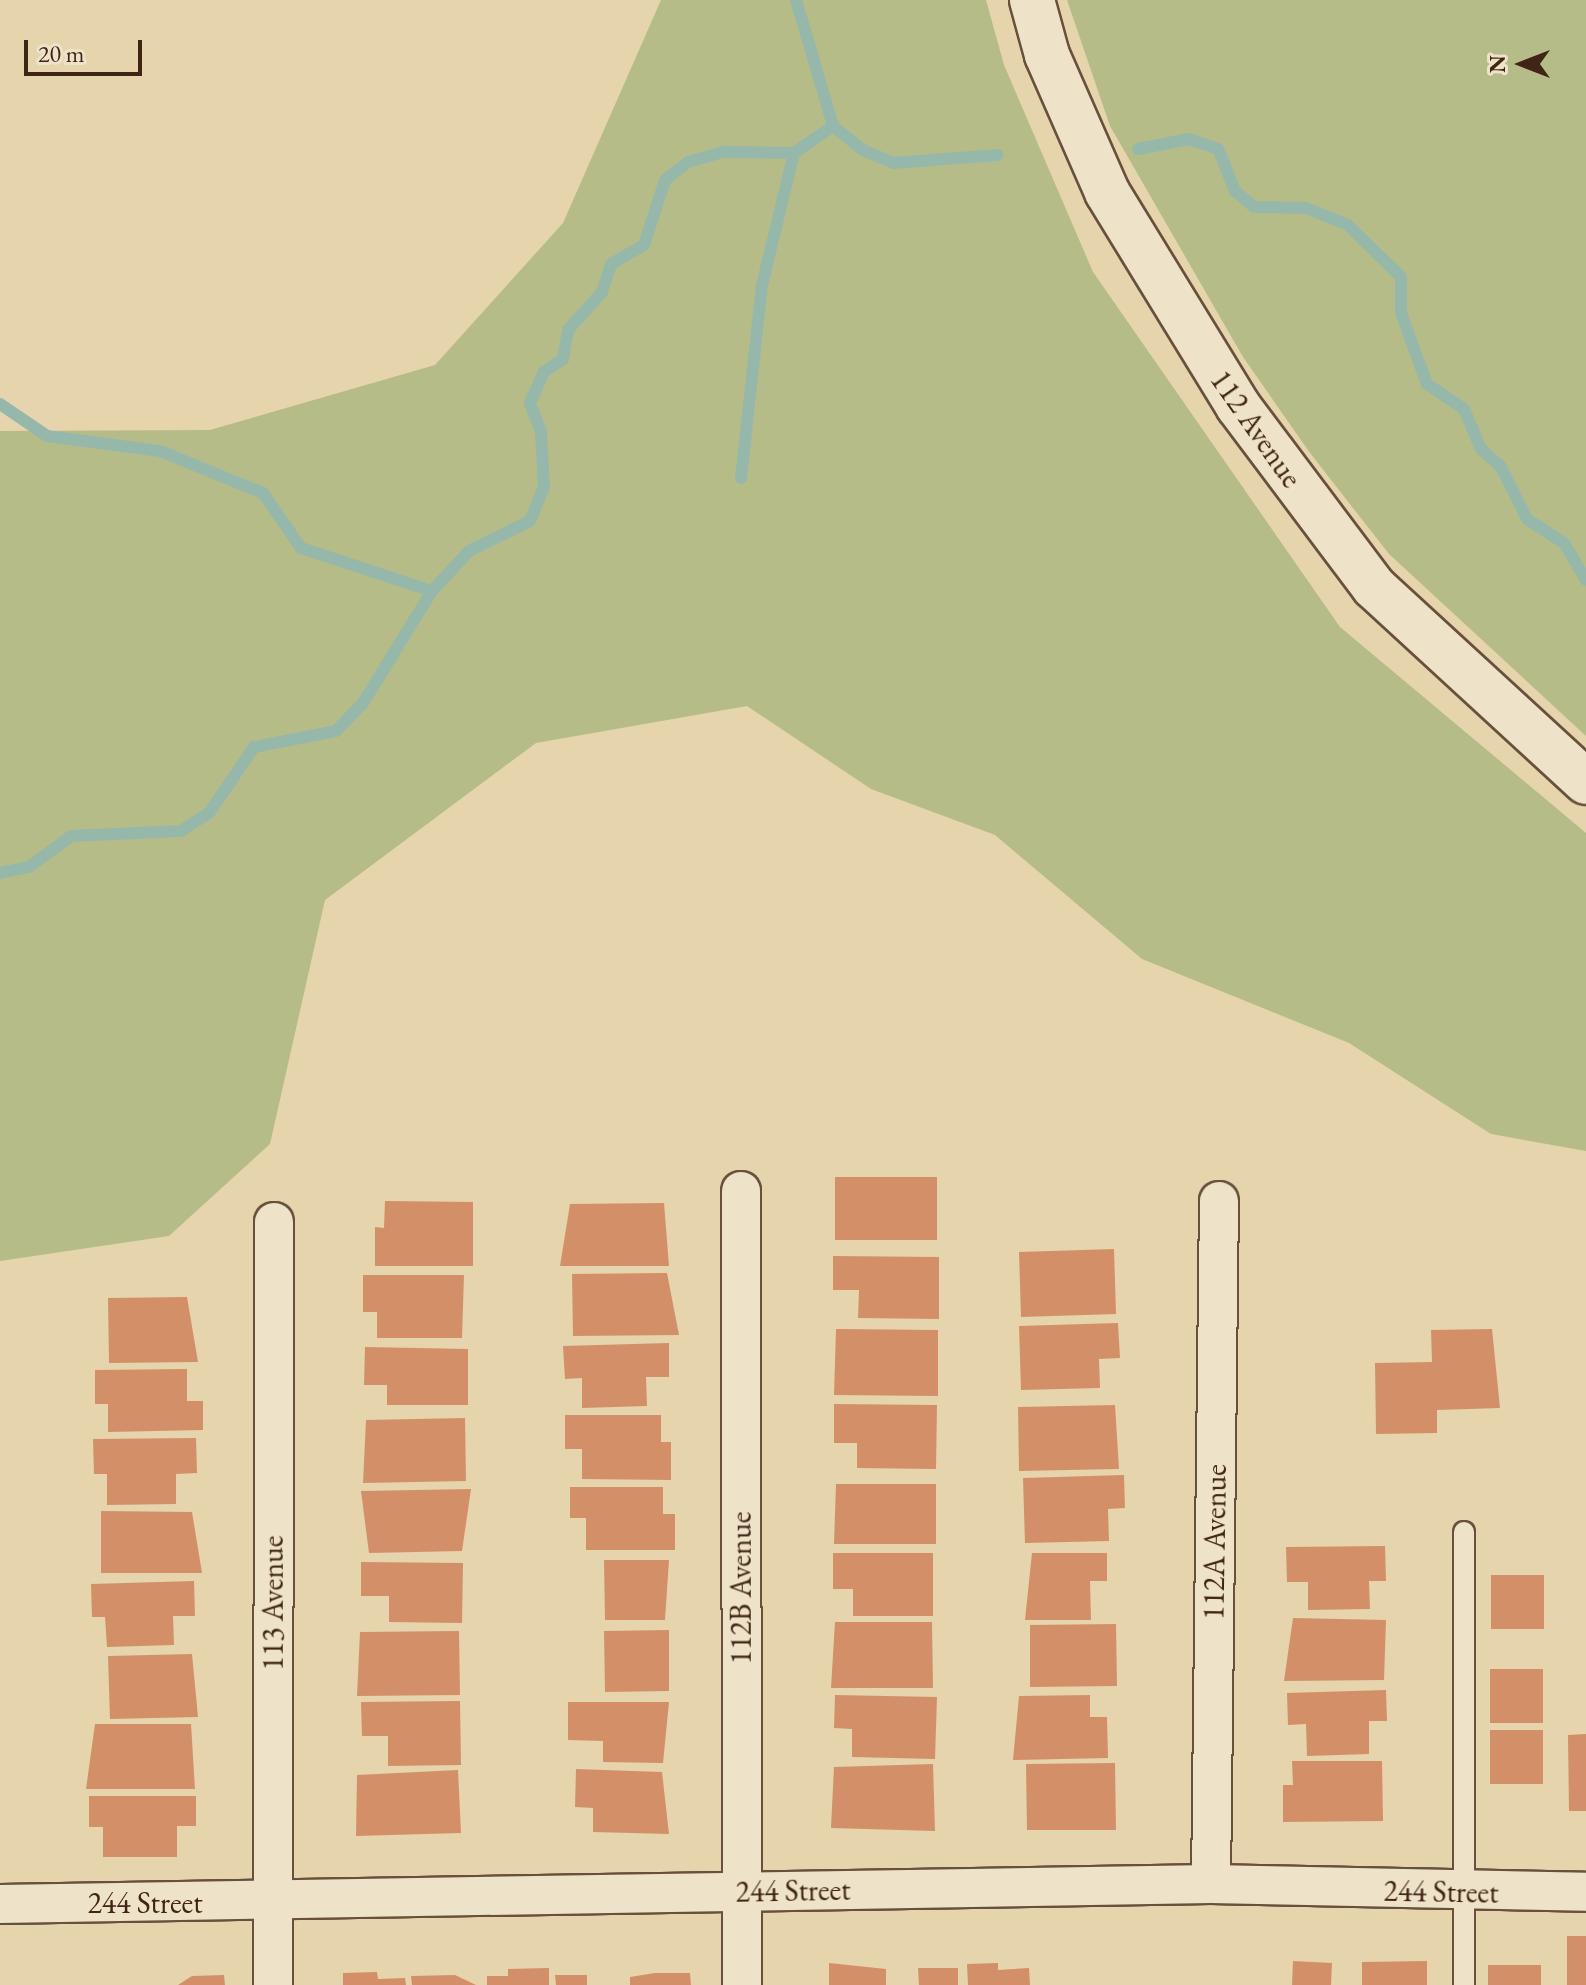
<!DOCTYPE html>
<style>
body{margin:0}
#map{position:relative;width:1586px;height:1985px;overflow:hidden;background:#e5d4ac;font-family:"EB Garamond",serif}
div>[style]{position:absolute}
.green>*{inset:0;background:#b6bc88}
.stream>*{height:12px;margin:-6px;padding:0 6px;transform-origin:6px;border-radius:6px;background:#96b8ab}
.building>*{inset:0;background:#d39068}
.roads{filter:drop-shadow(2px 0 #69503c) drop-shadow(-2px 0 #69503c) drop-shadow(0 2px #69503c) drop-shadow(0 -2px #69503c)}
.service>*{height:20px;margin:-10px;padding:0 10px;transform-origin:10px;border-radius:10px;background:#eee3c9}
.minor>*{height:38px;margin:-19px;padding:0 19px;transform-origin:19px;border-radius:19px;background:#eee3c9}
.secondary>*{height:44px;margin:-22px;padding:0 22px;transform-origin:22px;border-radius:22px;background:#eee3c9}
span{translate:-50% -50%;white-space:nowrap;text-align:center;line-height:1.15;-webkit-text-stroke:6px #eee3c9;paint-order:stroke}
.street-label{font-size:30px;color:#402416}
.north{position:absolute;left:1482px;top:24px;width:80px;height:80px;-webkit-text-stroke:6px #eee3c9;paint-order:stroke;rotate:270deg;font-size:22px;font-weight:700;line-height:32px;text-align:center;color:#402416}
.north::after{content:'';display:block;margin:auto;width:28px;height:36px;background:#402416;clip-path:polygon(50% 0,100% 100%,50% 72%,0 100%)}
.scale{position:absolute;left:24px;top:40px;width:118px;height:36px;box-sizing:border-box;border:4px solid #402416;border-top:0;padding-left:10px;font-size:24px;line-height:28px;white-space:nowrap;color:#402416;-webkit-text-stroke:6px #eee3c9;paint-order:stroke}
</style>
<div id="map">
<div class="green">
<i style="clip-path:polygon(661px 0,986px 0,1004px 65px,1093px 272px,1340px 627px,1586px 833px,1586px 1151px,1491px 1134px,1349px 1043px,1142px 959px,995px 835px,871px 789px,747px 706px,536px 743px,325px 900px,270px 1144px,169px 1236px,0 1261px,0 431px,210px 430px,435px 365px,563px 223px)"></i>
<i style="clip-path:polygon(1067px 0,1586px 0,1586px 736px,1389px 554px,1310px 453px,1243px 357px,1110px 126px)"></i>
</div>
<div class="stream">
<i style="left:796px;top:0;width:131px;rotate:73.6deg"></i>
<i style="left:833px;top:126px;width:38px;rotate:39deg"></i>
<i style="left:863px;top:150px;width:33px;rotate:23deg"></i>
<i style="left:893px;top:163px;width:105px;rotate:-4.4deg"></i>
<i style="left:1138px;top:149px;width:52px;rotate:-11.1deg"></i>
<i style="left:1189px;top:139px;width:31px;rotate:19deg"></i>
<i style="left:1218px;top:149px;width:45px;rotate:68deg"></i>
<i style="left:1235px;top:191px;width:25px;rotate:40deg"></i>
<i style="left:1254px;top:207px;width:52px;rotate:1.1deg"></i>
<i style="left:1306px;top:208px;width:45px;rotate:22deg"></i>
<i style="left:1348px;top:225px;width:74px;rotate:44.5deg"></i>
<i style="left:1401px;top:277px;width:36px;rotate:90deg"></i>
<i style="left:1401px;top:313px;width:76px;rotate:69.9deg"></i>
<i style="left:1427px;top:384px;width:45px;rotate:34deg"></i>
<i style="left:1464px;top:409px;width:43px;rotate:67deg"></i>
<i style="left:1481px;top:449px;width:27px;rotate:42deg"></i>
<i style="left:1501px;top:467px;width:58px;rotate:63.4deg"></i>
<i style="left:1527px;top:519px;width:44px;rotate:33deg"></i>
<i style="left:1564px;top:543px;width:43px;rotate:59.3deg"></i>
<i style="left:0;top:404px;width:57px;rotate:34.2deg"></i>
<i style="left:47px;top:436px;width:114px;rotate:7.6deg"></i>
<i style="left:160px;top:451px;width:111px;rotate:22.2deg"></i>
<i style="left:263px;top:493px;width:67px;rotate:55.4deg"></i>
<i style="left:301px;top:548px;width:138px;rotate:18.2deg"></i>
<i style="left:741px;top:478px;width:194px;rotate:-83.8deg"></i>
<i style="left:762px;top:285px;width:136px;rotate:-76.4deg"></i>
<i style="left:0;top:873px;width:30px;rotate:-12deg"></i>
<i style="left:29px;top:867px;width:52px;rotate:-36.4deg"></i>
<i style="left:71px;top:836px;width:110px;rotate:-2.6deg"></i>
<i style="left:181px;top:831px;width:33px;rotate:-33deg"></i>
<i style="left:209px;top:813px;width:80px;rotate:-55.7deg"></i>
<i style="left:254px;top:747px;width:84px;rotate:-11deg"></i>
<i style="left:336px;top:731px;width:39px;rotate:-46deg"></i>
<i style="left:363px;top:703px;width:132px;rotate:-58.4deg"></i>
<i style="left:432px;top:591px;width:54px;rotate:-47.2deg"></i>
<i style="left:469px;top:551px;width:68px;rotate:-26.2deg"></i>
<i style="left:530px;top:521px;width:37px;rotate:-68deg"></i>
<i style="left:544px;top:487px;width:55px;rotate:-93.1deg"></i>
<i style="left:541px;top:432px;width:31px;rotate:-111deg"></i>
<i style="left:530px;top:403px;width:34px;rotate:-66deg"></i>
<i style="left:544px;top:372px;width:23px;rotate:-34deg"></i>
<i style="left:563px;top:359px;width:29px;rotate:-80deg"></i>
<i style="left:568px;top:330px;width:51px;rotate:-48.2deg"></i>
<i style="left:602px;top:292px;width:29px;rotate:-72deg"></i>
<i style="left:611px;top:264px;width:38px;rotate:-30deg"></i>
<i style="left:644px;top:245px;width:68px;rotate:-72.1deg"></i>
<i style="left:665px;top:180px;width:29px;rotate:-38deg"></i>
<i style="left:688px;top:162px;width:37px;rotate:-16deg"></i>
<i style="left:724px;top:152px;width:70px;rotate:0.8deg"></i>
<i style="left:794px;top:153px;width:47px;rotate:-34.7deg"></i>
</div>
<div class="building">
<i style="clip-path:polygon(835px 1177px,937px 1177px,937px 1240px,835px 1240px)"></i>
<i style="clip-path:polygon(385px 1201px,473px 1202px,473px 1266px,375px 1266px,375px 1227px,384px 1228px)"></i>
<i style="clip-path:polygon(664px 1203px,669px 1266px,560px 1266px,570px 1204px)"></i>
<i style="clip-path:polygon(1114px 1249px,1116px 1314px,1021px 1317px,1019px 1252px)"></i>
<i style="clip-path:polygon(833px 1256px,939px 1257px,939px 1319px,858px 1318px,859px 1290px,833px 1290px)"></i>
<i style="clip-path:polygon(667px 1273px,679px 1335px,573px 1336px,572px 1274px)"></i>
<i style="clip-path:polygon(363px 1275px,464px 1275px,462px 1338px,377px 1338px,377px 1312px,363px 1312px)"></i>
<i style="clip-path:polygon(187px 1297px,198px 1362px,109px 1363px,108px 1298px)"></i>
<i style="clip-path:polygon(1118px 1323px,1120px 1358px,1099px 1359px,1100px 1388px,1021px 1390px,1019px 1326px)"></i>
<i style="clip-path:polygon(836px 1329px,938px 1330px,938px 1396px,834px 1395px)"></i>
<i style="clip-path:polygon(1492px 1329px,1500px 1408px,1437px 1410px,1437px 1433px,1376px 1434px,1375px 1363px,1432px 1362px,1431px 1330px)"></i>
<i style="clip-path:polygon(669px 1343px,669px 1377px,646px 1377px,647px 1406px,582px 1408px,582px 1378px,565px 1379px,563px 1346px)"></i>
<i style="clip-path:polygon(365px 1347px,468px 1349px,468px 1405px,387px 1405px,387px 1385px,364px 1385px)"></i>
<i style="clip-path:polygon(187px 1369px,187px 1401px,203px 1401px,203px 1430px,108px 1432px,108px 1404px,95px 1404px,95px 1370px)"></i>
<i style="clip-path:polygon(834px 1404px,937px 1405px,936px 1469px,857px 1468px,857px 1443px,834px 1443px)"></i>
<i style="clip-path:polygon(1115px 1405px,1119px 1469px,1019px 1471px,1018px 1407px)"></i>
<i style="clip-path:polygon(565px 1415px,661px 1415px,661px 1442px,671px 1442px,671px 1480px,582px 1479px,582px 1449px,565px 1449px)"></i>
<i style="clip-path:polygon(465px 1418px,466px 1481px,363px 1483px,366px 1420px)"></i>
<i style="clip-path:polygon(196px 1438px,197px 1473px,176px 1474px,176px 1504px,107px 1505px,107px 1474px,94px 1474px,93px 1439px)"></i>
<i style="clip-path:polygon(1124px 1475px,1125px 1508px,1108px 1509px,1109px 1541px,1025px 1543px,1023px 1478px)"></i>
<i style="clip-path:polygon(836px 1484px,936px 1484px,936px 1544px,834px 1544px)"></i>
<i style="clip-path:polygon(570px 1487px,663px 1487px,663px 1514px,675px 1514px,675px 1550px,586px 1550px,586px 1518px,570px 1518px)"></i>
<i style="clip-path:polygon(471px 1489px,462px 1551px,369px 1553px,361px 1491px)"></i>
<i style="clip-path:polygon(101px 1511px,192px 1512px,202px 1573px,101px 1573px)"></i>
<i style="clip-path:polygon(1385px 1546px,1386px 1581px,1369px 1581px,1370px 1609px,1308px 1610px,1308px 1582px,1287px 1582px,1286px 1547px)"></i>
<i style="clip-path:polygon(833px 1553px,933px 1553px,933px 1616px,853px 1616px,853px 1589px,833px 1589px)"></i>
<i style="clip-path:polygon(1032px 1553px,1107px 1553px,1107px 1581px,1090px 1581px,1091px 1620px,1025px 1620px)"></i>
<i style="clip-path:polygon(604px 1560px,669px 1560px,665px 1620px,605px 1620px)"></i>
<i style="clip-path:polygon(361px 1562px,463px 1563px,462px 1623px,389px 1622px,389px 1596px,361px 1596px)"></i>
<i style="clip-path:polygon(1491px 1575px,1544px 1575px,1544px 1629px,1491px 1629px)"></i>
<i style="clip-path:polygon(194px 1581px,195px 1616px,173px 1616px,174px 1645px,107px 1647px,105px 1617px,92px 1617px,91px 1584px)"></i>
<i style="clip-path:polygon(1293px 1618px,1386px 1620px,1384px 1680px,1284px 1681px)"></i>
<i style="clip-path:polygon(835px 1622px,932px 1622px,933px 1688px,831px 1688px)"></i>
<i style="clip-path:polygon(1116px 1624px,1117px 1686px,1030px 1687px,1030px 1625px)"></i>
<i style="clip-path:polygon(669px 1630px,669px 1691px,605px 1692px,604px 1631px)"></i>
<i style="clip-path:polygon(459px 1631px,460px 1695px,357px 1696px,360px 1632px)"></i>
<i style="clip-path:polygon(192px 1654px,198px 1717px,110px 1719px,108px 1656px)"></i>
<i style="clip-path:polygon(1490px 1669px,1543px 1669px,1543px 1723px,1490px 1723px)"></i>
<i style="clip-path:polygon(1386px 1690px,1387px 1721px,1369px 1721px,1369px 1754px,1307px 1756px,1306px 1724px,1288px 1725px,1287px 1693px)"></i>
<i style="clip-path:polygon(835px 1695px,937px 1697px,935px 1759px,852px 1757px,852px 1729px,834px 1728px)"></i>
<i style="clip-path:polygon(1090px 1695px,1090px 1717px,1107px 1717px,1108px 1758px,1013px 1760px,1019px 1696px)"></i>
<i style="clip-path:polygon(460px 1701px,461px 1765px,388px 1766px,388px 1736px,362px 1736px,361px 1702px)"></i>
<i style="clip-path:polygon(568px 1702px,669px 1702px,663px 1763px,603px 1762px,603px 1741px,568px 1740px)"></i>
<i style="clip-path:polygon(95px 1724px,191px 1724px,195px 1789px,86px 1789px)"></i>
<i style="clip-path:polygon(1490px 1730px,1543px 1730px,1543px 1784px,1490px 1784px)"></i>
<i style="clip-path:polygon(1586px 1734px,1586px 1811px,1569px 1811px,1568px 1735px)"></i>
<i style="clip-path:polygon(1292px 1761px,1382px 1761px,1383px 1821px,1283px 1822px,1283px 1785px,1293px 1785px)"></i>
<i style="clip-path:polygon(1115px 1763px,1116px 1830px,1027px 1830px,1026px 1764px)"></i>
<i style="clip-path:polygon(933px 1764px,935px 1831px,831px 1828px,834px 1767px)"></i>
<i style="clip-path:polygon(576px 1769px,662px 1772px,669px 1834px,593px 1832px,593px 1808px,575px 1807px)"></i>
<i style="clip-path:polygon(458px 1770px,461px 1833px,356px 1836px,357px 1775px)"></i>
<i style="clip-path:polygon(89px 1796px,196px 1796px,196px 1826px,177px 1826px,177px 1857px,103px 1857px,103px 1827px,89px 1827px)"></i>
<i style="clip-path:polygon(1567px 1936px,1586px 1936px,1586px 1985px,1567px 1985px)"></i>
<i style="clip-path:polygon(1293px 1961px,1332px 1963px,1331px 1985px,1292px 1985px)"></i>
<i style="clip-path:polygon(1427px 1961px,1427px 1985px,1362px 1985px,1362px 1962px)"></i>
<i style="clip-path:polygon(829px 1963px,886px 1969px,886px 1985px,829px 1985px)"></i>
<i style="clip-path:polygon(998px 1963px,998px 1970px,1029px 1968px,1030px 1985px,968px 1985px,967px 1964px)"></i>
<i style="clip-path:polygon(1488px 1965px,1541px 1965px,1541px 1985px,1488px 1985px)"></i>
<i style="clip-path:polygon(549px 1968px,549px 1985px,487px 1985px,487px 1976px,508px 1976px,508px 1969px)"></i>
<i style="clip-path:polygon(918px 1968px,958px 1968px,958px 1985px,919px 1985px)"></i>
<i style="clip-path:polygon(377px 1972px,378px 1979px,405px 1978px,406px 1985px,343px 1985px,343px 1973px)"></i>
<i style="clip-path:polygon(655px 1973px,690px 1973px,691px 1985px,630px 1985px,630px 1977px)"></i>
<i style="clip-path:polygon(224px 1975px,225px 1985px,178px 1985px,192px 1976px)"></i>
<i style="clip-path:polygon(455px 1975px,476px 1985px,412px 1985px,411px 1976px)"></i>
<i style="clip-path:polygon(555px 1975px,587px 1975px,587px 1985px,556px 1985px)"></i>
</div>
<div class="roads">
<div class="service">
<i style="left:1464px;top:1532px;width:453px;rotate:90deg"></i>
</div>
<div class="minor">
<i style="left:741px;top:1191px;width:794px;rotate:89.93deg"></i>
<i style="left:1211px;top:1884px;width:683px;rotate:-89.33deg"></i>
<i style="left:0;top:1904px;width:1211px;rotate:-0.95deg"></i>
<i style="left:1211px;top:1884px;width:375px;rotate:1.2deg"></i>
<i style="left:273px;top:1985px;width:763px;rotate:-89.92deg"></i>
</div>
<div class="secondary">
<i style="left:1032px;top:0;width:57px;rotate:74.7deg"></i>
<i style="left:1047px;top:55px;width:150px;rotate:66.3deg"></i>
<i style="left:1107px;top:192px;width:251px;rotate:58.5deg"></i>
<i style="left:1238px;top:406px;width:226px;rotate:53.1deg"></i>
<i style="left:1374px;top:587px;width:288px;rotate:42.6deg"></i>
</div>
</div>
<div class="street-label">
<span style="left:1256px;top:429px;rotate:55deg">112 Avenue</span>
<span style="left:1215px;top:1542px;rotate:-89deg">112A Avenue</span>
<span style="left:741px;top:1588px;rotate:-90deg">112B Avenue</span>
<span style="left:273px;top:1603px;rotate:-90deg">113 Avenue</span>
<span style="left:793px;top:1891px;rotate:-1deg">244 Street</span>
<span style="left:1441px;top:1892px;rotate:1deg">244 Street</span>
<span style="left:145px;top:1903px">244 Street</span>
</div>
<div class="north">N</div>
<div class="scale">20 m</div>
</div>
